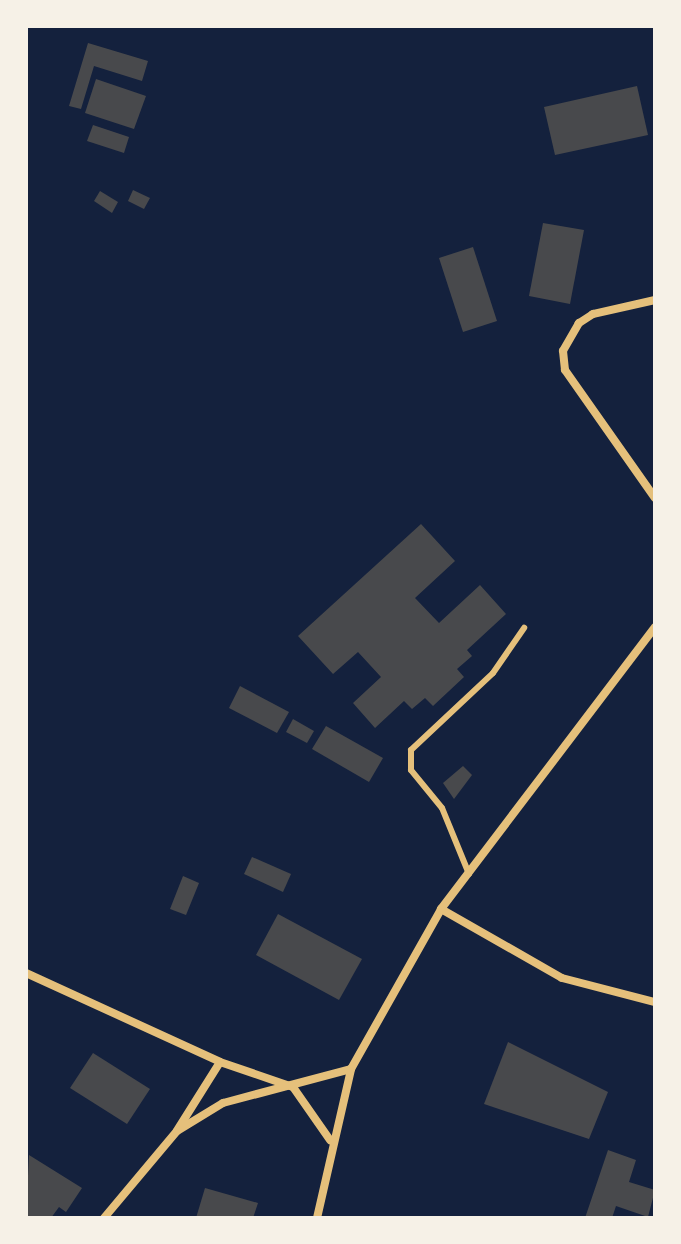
<!DOCTYPE html>
<style>
body{margin:0}
#map{position:relative;width:681px;height:1244px;overflow:hidden;background:#14213d;font-family:Signika,sans-serif}
div>[style]{position:absolute}
.building>*{inset:0;background:#48494c}
.service>*{height:6px;margin:-3px;padding:0 3px;transform-origin:3px;border-radius:3px;background:#e5c07b}
.minor>*{height:8px;margin:-4px;padding:0 4px;transform-origin:4px;border-radius:4px;background:#e5c07b}
span{translate:-50% -50%;white-space:nowrap;text-align:center;line-height:1.15;-webkit-text-stroke:8px #f6f1e7;paint-order:stroke}
.frame{position:absolute;inset:0;border:28px solid #f6f1e7;pointer-events:none}
</style>
<div id="map">
<div class="building">
<i style="clip-path:polygon(88px 43px,148px 61px,142px 81px,94px 66px,81px 109px,69px 106px)"></i>
<i style="clip-path:polygon(96px 79px,146px 96px,134px 129px,85px 113px)"></i>
<i style="clip-path:polygon(637px 86px,648px 135px,555px 155px,544px 107px)"></i>
<i style="clip-path:polygon(93px 125px,129px 137px,124px 153px,87px 141px)"></i>
<i style="clip-path:polygon(133px 190px,150px 198px,144px 209px,128px 201px)"></i>
<i style="clip-path:polygon(100px 191px,118px 202px,112px 213px,94px 201px)"></i>
<i style="clip-path:polygon(543px 223px,584px 230px,570px 304px,529px 296px)"></i>
<i style="clip-path:polygon(473px 247px,497px 321px,463px 332px,439px 258px)"></i>
<i style="clip-path:polygon(421px 524px,455px 561px,415px 598px,439px 623px,480px 585px,506px 614px,467px 650px,472px 656px,457px 669px,464px 677px,433px 706px,425px 698px,412px 709px,404px 701px,375px 728px,353px 703px,381px 677px,358px 652px,333px 674px,298px 636px)"></i>
<i style="clip-path:polygon(240px 686px,289px 712px,277px 733px,229px 708px)"></i>
<i style="clip-path:polygon(293px 719px,314px 731px,307px 743px,286px 732px)"></i>
<i style="clip-path:polygon(326px 726px,383px 758px,369px 782px,312px 749px)"></i>
<i style="clip-path:polygon(463px 766px,472px 775px,454px 799px,443px 783px)"></i>
<i style="clip-path:polygon(252px 857px,291px 874px,283px 892px,244px 874px)"></i>
<i style="clip-path:polygon(183px 876px,199px 883px,186px 915px,170px 909px)"></i>
<i style="clip-path:polygon(278px 914px,362px 959px,339px 1000px,256px 955px)"></i>
<i style="clip-path:polygon(508px 1042px,608px 1092px,589px 1139px,484px 1104px)"></i>
<i style="clip-path:polygon(93px 1053px,150px 1089px,127px 1124px,70px 1088px)"></i>
<i style="clip-path:polygon(608px 1150px,636px 1160px,629px 1182px,655px 1190px,648px 1217px,616px 1206px,612px 1218px,585px 1218px)"></i>
<i style="clip-path:polygon(29px 1155px,82px 1188px,66px 1212px,59px 1207px,51px 1218px,26px 1218px)"></i>
<i style="clip-path:polygon(205px 1188px,258px 1203px,253px 1218px,196px 1218px)"></i>
</div>
<div class="service">
<i style="left:469px;top:874px;width:71px;rotate:-112.2deg"></i>
<i style="left:442px;top:808px;width:49px;rotate:-129.2deg"></i>
<i style="left:411px;top:770px;width:20px;rotate:-90deg"></i>
<i style="left:411px;top:750px;width:112px;rotate:-43.2deg"></i>
<i style="left:493px;top:673px;width:55px;rotate:-55.4deg"></i>
</div>
<div class="minor">
<i style="left:655px;top:300px;width:64px;rotate:167.3deg"></i>
<i style="left:593px;top:314px;width:17px;rotate:147deg"></i>
<i style="left:579px;top:323px;width:32px;rotate:120deg"></i>
<i style="left:563px;top:351px;width:19px;rotate:84deg"></i>
<i style="left:565px;top:370px;width:156px;rotate:54.9deg"></i>
<i style="left:441px;top:909px;width:139px;rotate:29.7deg"></i>
<i style="left:562px;top:978px;width:96px;rotate:14.5deg"></i>
<i style="left:26px;top:973px;width:213px;rotate:24.6deg"></i>
<i style="left:220px;top:1062px;width:77px;rotate:18.9deg"></i>
<i style="left:293px;top:1087px;width:65px;rotate:55.1deg"></i>
<i style="left:178px;top:1129px;width:79px;rotate:-57.9deg"></i>
<i style="left:104px;top:1218px;width:114px;rotate:-50deg"></i>
<i style="left:177px;top:1131px;width:54px;rotate:-31.3deg"></i>
<i style="left:223px;top:1103px;width:132px;rotate:-14.9deg"></i>
<i style="left:317px;top:1218px;width:153px;rotate:-77.1deg"></i>
<i style="left:351px;top:1069px;width:184px;rotate:-60.6deg"></i>
<i style="left:441px;top:909px;width:354px;rotate:-52.8deg"></i>
</div>
<div class="frame"></div>
</div>
